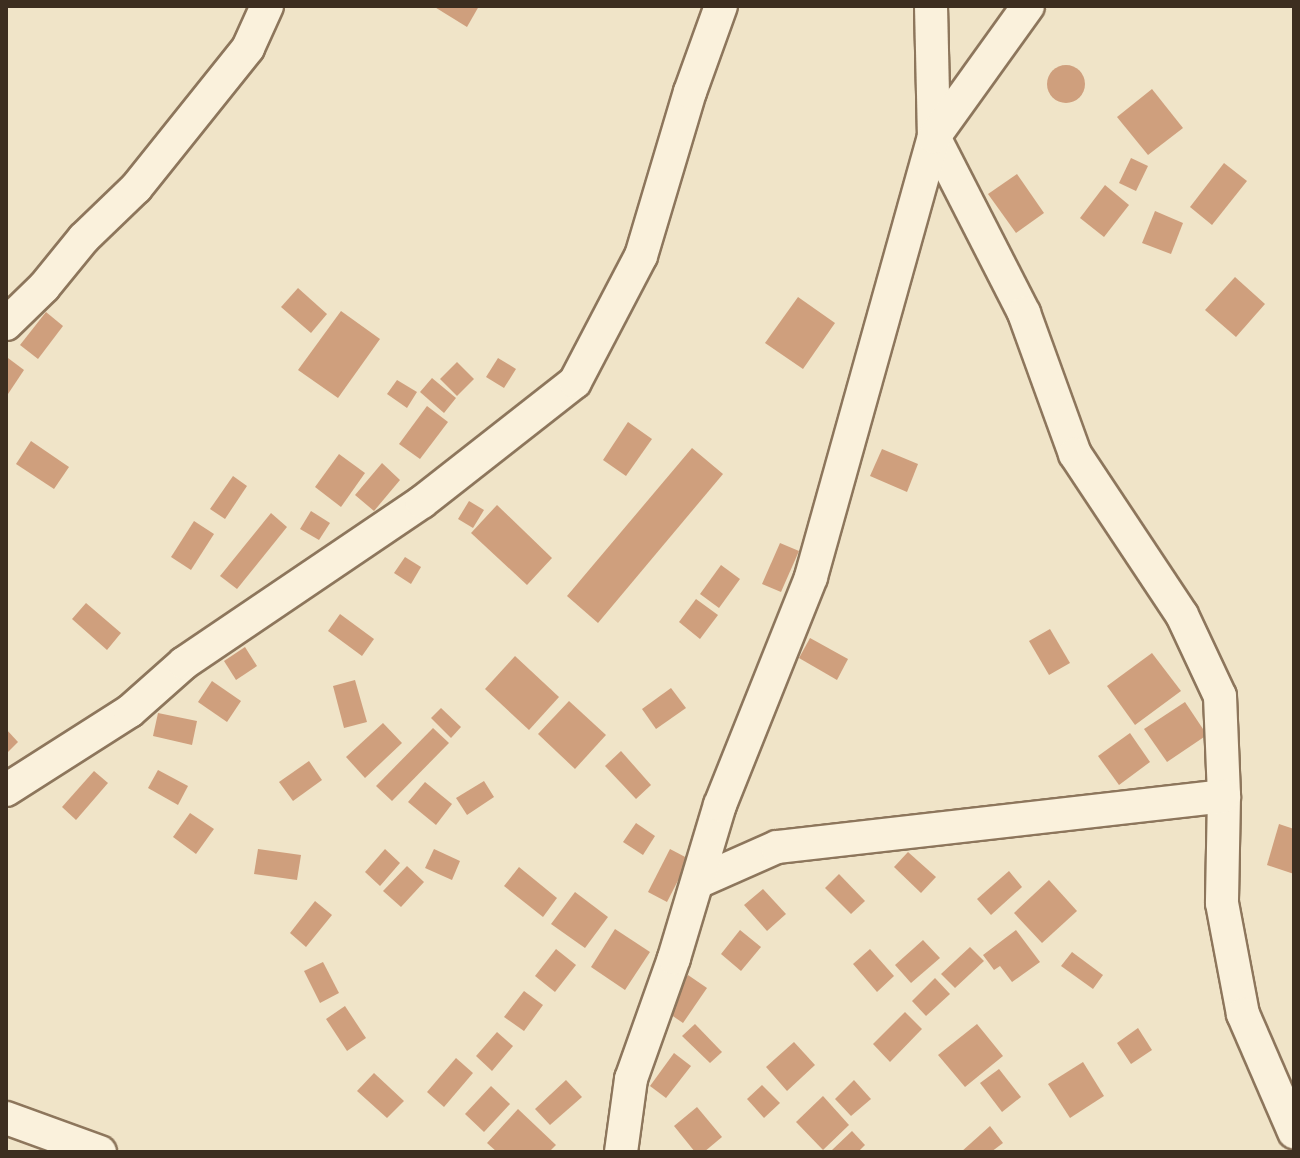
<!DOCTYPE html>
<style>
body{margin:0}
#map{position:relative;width:1300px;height:1158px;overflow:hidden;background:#f0e4c8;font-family:"IBM Plex Serif",serif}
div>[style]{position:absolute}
.building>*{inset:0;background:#cf9f7d}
.round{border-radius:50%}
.roads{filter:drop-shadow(2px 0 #8d765c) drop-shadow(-2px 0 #8d765c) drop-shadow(0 2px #8d765c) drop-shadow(0 -2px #8d765c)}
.street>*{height:32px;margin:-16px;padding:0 16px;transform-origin:16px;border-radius:16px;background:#faf1dc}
span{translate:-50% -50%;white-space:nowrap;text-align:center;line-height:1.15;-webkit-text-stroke:6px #f7eed8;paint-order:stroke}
.frame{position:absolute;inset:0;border:8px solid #3d2e20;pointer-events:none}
</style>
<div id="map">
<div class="building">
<i style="clip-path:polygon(433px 6px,479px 6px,467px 27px)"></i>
<i class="round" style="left:1047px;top:65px;width:38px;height:38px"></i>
<i style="clip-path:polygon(1152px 89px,1183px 128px,1148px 155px,1117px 117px)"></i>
<i style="clip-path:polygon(1131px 158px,1148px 166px,1136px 191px,1119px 183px)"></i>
<i style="clip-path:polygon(1224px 163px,1247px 181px,1212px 225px,1190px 207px)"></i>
<i style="clip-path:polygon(1017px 174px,1044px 213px,1016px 233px,988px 194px)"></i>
<i style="clip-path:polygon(1105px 185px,1129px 205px,1104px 237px,1080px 218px)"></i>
<i style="clip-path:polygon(1155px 211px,1183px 223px,1171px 254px,1142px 243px)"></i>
<i style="clip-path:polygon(1235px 277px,1265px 304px,1236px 337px,1205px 310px)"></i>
<i style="clip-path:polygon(298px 288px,327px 314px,311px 333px,281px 307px)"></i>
<i style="clip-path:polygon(798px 297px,835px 323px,803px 369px,765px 343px)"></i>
<i style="clip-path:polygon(341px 311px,380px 339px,338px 398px,298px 370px)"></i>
<i style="clip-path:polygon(46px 312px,63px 326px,38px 359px,20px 345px)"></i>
<i style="clip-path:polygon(8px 358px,24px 370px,6px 397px,6px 361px)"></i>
<i style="clip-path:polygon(498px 358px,516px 369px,504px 388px,486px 377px)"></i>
<i style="clip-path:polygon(457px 362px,474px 379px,457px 396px,440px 379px)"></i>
<i style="clip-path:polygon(432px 378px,456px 398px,444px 413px,420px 392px)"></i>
<i style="clip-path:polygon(397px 380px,417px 392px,407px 408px,387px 394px)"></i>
<i style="clip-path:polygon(427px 406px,448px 422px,420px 459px,399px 444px)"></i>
<i style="clip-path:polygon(628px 422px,652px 439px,626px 476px,603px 460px)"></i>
<i style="clip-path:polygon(31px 441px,69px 467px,54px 489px,16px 464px)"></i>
<i style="clip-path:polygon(692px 448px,723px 474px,598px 623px,567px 596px)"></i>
<i style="clip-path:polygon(882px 449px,918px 464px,907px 492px,870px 476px)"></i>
<i style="clip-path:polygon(339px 454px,365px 473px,341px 507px,315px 487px)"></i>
<i style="clip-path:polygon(382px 463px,400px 480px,374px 511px,355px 495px)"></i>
<i style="clip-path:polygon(233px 476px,247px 486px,225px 519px,210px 509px)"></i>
<i style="clip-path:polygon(469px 501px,484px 510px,473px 528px,458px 519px)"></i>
<i style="clip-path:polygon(497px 505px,552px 558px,527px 585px,471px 533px)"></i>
<i style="clip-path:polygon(311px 511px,330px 523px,319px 540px,300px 529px)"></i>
<i style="clip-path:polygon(271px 513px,287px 527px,237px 589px,220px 576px)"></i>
<i style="clip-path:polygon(194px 521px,214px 534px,191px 570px,171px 557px)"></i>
<i style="clip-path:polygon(780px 543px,799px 551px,781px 592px,762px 584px)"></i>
<i style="clip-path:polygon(405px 557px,421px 567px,411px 584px,394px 573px)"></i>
<i style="clip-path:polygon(721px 565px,740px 579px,719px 608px,700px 594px)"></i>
<i style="clip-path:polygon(696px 599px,718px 615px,700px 639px,679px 622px)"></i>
<i style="clip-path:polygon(86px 603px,121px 633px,107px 650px,72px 619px)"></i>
<i style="clip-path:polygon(340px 614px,374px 639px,362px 656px,328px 631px)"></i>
<i style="clip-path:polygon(1050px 629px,1070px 663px,1049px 675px,1029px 641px)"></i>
<i style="clip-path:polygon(810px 638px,848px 659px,837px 680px,799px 658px)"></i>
<i style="clip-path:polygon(245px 647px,257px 666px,236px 680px,224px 661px)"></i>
<i style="clip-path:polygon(1152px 653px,1181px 691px,1135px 725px,1107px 686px)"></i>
<i style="clip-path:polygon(515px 656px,559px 697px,529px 730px,485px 689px)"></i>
<i style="clip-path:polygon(355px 680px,367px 722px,344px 728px,333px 686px)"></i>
<i style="clip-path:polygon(212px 681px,241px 701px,227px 722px,198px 702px)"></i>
<i style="clip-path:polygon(671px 688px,686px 708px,656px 729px,642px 709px)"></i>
<i style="clip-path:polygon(569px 701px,606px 735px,575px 769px,538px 734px)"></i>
<i style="clip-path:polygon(1185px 702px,1207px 735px,1167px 762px,1144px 729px)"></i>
<i style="clip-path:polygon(441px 708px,461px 727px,451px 738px,431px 718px)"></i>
<i style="clip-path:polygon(158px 713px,197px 721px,192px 745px,153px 736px)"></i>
<i style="clip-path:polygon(383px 723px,402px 743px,365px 778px,346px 757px)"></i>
<i style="clip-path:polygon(433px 728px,449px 743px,392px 801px,376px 786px)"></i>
<i style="clip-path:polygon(6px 729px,18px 742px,6px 754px)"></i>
<i style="clip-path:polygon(1130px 733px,1150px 762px,1119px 785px,1098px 756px)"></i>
<i style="clip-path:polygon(621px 751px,651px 785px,636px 799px,605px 766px)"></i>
<i style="clip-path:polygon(309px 761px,322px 780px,293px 801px,279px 782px)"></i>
<i style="clip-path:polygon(158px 770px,188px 786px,178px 805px,148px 788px)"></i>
<i style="clip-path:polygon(94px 771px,108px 783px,76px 820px,62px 807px)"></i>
<i style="clip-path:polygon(484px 781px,494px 797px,467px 815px,456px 798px)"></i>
<i style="clip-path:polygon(425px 782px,452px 804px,436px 825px,408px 802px)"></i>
<i style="clip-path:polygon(190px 813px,214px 829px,196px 854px,173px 837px)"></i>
<i style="clip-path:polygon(636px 823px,655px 836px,643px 855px,623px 842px)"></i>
<i style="clip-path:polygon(1279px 824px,1294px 829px,1294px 874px,1267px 865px)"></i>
<i style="clip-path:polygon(258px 849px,301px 855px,297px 880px,254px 874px)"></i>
<i style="clip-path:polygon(385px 849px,400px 863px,380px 886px,365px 872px)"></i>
<i style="clip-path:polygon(434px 849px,460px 861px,452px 880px,425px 868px)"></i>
<i style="clip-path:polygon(670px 849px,689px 859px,667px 902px,648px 892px)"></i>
<i style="clip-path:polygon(908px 852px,936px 877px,921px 893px,894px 867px)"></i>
<i style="clip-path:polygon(407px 866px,424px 882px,401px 907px,383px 891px)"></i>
<i style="clip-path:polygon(519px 867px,557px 898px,543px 917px,504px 886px)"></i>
<i style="clip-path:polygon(1009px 871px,1022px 887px,991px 915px,977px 899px)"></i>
<i style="clip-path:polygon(839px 874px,865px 901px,851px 914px,825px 888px)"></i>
<i style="clip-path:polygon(1049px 880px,1077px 911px,1042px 943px,1014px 913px)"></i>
<i style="clip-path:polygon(763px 889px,786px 914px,767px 931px,744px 905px)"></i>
<i style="clip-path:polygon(575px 892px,608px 917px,585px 948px,551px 924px)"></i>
<i style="clip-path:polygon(315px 901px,332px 915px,306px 947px,290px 933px)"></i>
<i style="clip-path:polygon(615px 929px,650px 952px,625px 990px,591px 967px)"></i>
<i style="clip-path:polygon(740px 930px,761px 947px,741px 971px,721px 954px)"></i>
<i style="clip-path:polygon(1016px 930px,1040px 962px,1012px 982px,1000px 966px,994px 970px,983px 955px)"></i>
<i style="clip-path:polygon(923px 940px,940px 958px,911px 983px,895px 965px)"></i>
<i style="clip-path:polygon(970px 947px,984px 961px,955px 988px,941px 974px)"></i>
<i style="clip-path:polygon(556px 949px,576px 965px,555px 992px,535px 976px)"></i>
<i style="clip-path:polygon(870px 949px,894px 976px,877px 992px,853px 964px)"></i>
<i style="clip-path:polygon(1072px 952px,1103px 975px,1093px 989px,1061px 966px)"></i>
<i style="clip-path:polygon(323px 962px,339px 993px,320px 1003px,304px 971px)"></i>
<i style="clip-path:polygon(688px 975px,707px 988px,683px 1023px,664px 1010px)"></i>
<i style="clip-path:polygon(935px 978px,950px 994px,926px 1016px,912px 1001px)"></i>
<i style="clip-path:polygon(524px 991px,543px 1005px,524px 1031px,504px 1017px)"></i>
<i style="clip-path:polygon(345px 1006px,366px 1038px,347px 1051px,326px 1019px)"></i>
<i style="clip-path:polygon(905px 1012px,922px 1029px,890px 1062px,873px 1044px)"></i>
<i style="clip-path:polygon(695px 1024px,722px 1052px,710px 1063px,682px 1036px)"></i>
<i style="clip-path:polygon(977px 1024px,1003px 1056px,965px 1087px,938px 1055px)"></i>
<i style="clip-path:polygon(1138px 1028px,1152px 1050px,1131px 1064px,1117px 1043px)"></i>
<i style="clip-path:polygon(497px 1032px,513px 1046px,492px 1071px,476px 1056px)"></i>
<i style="clip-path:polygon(794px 1042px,815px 1065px,787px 1091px,766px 1067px)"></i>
<i style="clip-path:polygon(674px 1053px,691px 1066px,666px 1098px,650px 1086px)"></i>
<i style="clip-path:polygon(456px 1058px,473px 1073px,444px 1107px,427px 1092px)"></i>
<i style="clip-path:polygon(1083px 1062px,1104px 1096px,1070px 1118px,1048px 1084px)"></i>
<i style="clip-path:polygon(999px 1069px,1021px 1097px,1002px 1112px,980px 1083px)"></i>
<i style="clip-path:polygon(374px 1073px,404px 1101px,387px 1118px,357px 1091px)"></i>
<i style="clip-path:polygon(566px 1080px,582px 1097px,550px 1125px,535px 1109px)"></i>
<i style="clip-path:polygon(854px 1080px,871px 1099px,851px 1116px,835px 1099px)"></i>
<i style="clip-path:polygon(762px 1085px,780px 1103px,764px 1118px,747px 1099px)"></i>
<i style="clip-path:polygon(491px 1086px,510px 1104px,484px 1132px,465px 1114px)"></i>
<i style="clip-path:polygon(823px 1096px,849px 1125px,823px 1150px,796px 1122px)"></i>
<i style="clip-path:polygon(697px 1107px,722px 1137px,704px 1152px,695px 1152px,674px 1126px)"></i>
<i style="clip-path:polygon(518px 1109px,556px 1145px,549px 1152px,497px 1152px,487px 1143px)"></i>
<i style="clip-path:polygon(990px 1126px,1003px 1143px,991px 1152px,961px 1152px)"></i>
<i style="clip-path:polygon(852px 1131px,865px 1145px,858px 1152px,834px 1152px,832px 1150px)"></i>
</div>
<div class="roads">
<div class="street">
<i style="left:931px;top:6px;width:131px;rotate:88.7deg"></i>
<i style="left:934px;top:137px;width:198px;rotate:62.9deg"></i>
<i style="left:1024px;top:313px;width:150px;rotate:70.1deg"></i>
<i style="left:1075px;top:454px;width:193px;rotate:56.4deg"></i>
<i style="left:1182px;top:615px;width:89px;rotate:64.9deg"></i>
<i style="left:1220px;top:696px;width:100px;rotate:87.7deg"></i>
<i style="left:1224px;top:796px;width:107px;rotate:91.1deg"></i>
<i style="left:1222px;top:903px;width:113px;rotate:79.3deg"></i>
<i style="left:1243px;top:1014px;width:129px;rotate:66.6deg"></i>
<i style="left:6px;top:324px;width:53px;rotate:-44.2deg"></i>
<i style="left:44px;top:287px;width:63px;rotate:-50.8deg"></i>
<i style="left:84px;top:238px;width:72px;rotate:-43.9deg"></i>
<i style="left:136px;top:188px;width:179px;rotate:-51.3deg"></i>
<i style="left:248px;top:48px;width:46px;rotate:-65.7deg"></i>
<i style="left:6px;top:790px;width:147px;rotate:-32.5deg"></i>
<i style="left:130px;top:711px;width:72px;rotate:-41.6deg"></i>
<i style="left:184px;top:663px;width:287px;rotate:-34.1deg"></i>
<i style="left:422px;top:502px;width:194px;rotate:-38.1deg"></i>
<i style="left:575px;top:382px;width:142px;rotate:-62.4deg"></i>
<i style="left:641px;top:256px;width:171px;rotate:-73.4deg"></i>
<i style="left:690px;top:92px;width:91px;rotate:-70.2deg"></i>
<i style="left:698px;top:882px;width:86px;rotate:-23.9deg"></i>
<i style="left:777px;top:847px;width:450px;rotate:-6.5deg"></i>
<i style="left:6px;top:1118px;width:100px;rotate:19.9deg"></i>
<i style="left:621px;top:1152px;width:74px;rotate:-82.2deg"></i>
<i style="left:631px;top:1079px;width:128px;rotate:-70.4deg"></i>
<i style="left:674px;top:958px;width:160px;rotate:-73.3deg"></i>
<i style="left:720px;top:805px;width:245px;rotate:-68.2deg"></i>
<i style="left:811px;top:577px;width:457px;rotate:-74.4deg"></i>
<i style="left:934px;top:137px;width:161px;rotate:-54.3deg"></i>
</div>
</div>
<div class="frame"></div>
</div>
